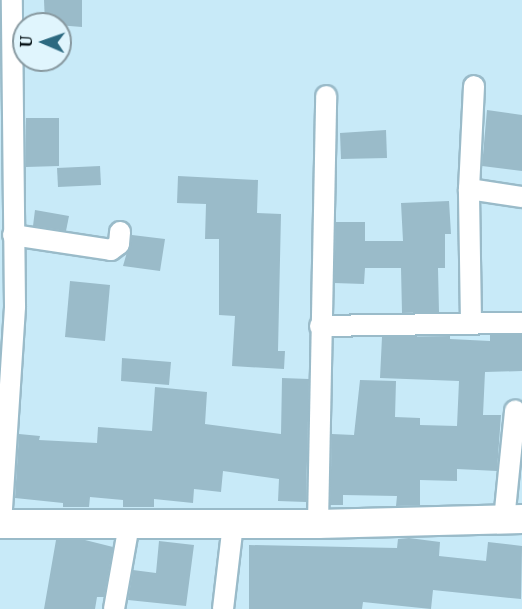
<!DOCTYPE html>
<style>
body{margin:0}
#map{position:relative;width:522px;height:609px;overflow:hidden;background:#c8eaf8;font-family:"Noto Serif",serif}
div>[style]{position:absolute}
.building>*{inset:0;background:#9abbc9}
.roads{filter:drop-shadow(2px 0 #9abbc9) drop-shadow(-2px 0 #9abbc9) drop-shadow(0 2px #9abbc9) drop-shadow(0 -2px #9abbc9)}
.street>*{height:20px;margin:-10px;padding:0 10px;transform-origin:10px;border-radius:10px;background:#fff}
.secondary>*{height:28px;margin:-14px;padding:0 14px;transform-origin:14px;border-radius:14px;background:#fff}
span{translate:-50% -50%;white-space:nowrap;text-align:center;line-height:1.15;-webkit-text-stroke:6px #e0f5fd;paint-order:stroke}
.north{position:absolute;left:12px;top:12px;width:60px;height:60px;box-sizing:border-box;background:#e0f5fd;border:2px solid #8899a0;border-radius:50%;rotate:272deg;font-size:16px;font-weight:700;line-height:24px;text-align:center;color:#051015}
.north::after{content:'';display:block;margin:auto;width:21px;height:27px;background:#2c6980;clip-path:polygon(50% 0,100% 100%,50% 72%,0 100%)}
</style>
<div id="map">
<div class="building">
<i style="clip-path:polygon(44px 0,82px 0,82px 27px,45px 24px)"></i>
<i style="clip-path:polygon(487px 110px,522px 115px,522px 171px,482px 166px)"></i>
<i style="clip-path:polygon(26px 118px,59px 118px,59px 166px,26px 167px)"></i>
<i style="clip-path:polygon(386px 130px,387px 158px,341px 159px,340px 133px)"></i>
<i style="clip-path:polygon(100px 166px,101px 185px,58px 187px,57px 168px)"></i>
<i style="clip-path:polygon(178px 176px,258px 180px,257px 213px,281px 214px,278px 351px,285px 351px,284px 369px,232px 366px,235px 316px,219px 315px,219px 239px,205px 239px,206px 204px,177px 203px)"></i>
<i style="clip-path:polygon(449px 201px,451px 234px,445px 234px,445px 268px,438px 268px,439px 312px,402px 313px,401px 268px,365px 268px,364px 284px,334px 283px,336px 222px,365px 222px,365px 241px,403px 241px,401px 203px)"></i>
<i style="clip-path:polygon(35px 210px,69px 216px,66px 231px,33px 226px)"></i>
<i style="clip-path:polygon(132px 235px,165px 239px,160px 271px,123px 266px)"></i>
<i style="clip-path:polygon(70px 281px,110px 285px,105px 341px,65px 337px)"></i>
<i style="clip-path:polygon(490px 335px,522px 335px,522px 371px,485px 372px,483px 415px,501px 415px,497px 471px,457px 469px,457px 481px,420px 480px,420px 505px,396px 506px,397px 496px,343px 495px,343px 505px,330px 505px,332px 434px,354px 435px,360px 380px,396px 381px,395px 417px,420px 418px,420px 425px,457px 426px,459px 381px,380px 378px,382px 337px,450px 336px,450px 339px,490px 341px)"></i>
<i style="clip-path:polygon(122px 358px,171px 362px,169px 385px,121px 381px)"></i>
<i style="clip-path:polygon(282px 378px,309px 379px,306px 502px,278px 501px,279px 479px,223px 471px,221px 492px,194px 489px,193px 503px,154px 499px,154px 507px,123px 507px,123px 500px,90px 497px,89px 507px,63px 507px,63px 503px,15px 498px,19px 434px,40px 436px,39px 440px,97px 443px,98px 427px,152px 431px,155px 387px,207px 392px,205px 424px,281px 434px)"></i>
<i style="clip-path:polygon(409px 538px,440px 542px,439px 556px,486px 561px,488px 542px,522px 546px,521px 599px,433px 590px,431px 609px,363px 602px,362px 609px,249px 609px,249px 545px,397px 548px,398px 539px)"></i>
<i style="clip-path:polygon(56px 540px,85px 540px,113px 547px,104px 597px,97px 597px,95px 609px,44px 609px)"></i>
<i style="clip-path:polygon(159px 541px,194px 545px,186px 606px,128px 600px,133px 570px,156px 573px)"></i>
</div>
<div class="roads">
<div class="street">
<i style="left:469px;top:189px;width:103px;rotate:-87.2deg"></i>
<i style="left:13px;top:235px;width:99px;rotate:8.7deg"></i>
<i style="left:111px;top:250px;width:10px;rotate:-37deg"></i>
<i style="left:119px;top:244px;width:12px;rotate:-85deg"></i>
<i style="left:471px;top:322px;width:133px;rotate:-90.9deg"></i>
<i style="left:469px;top:189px;width:54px;rotate:8.6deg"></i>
<i style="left:320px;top:326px;width:202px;rotate:-0.9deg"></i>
<i style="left:504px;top:520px;width:110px;rotate:-84.2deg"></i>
<i style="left:1px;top:524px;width:218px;rotate:-86.3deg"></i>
<i style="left:15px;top:306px;width:306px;rotate:-90.6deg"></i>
<i style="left:318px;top:524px;width:428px;rotate:-88.9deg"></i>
<i style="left:114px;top:609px;width:85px;rotate:-79.9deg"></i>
<i style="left:223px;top:609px;width:86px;rotate:-83.3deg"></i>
</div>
<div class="secondary">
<i style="left:0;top:524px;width:318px"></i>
<i style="left:318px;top:524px;width:204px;rotate:-1.4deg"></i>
</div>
</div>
<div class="north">U</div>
</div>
